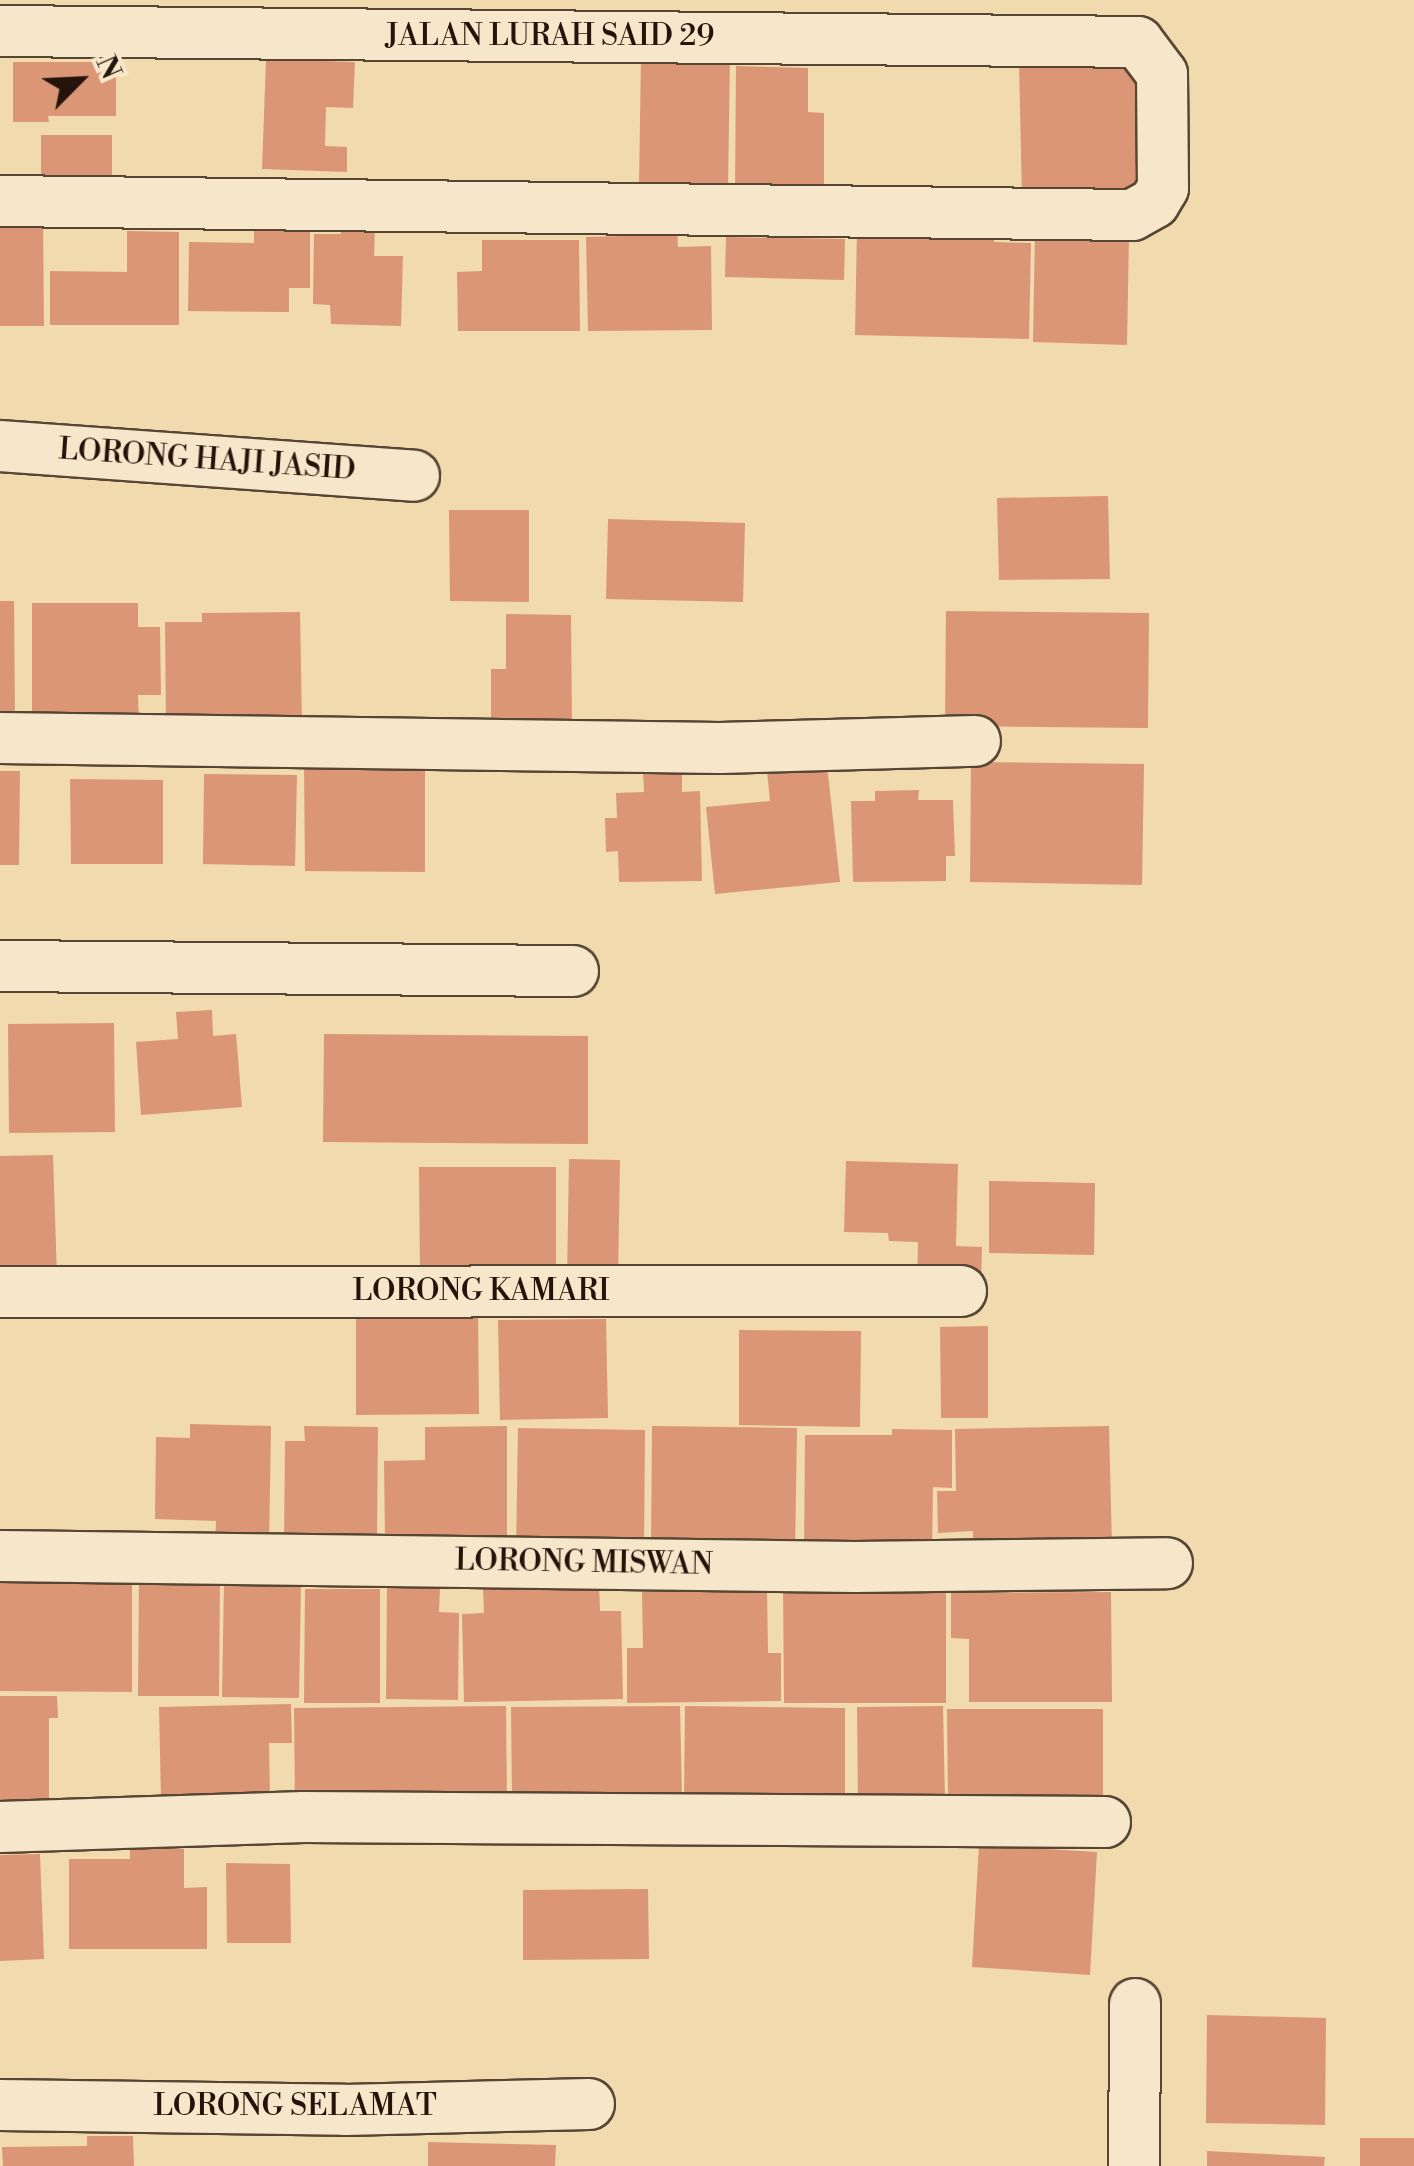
<!DOCTYPE html>
<style>
body{margin:0}
#map{position:relative;width:1414px;height:2166px;overflow:hidden;background:#f1daae;font-family:"Libre Bodoni",serif}
div>[style]{position:absolute}
.building>*{inset:0;background:#db9676}
.roads{filter:drop-shadow(2px 0 #574634) drop-shadow(-2px 0 #574634) drop-shadow(0 2px #574634) drop-shadow(0 -2px #574634)}
.minor>*{height:50px;margin:-25px;padding:0 25px;transform-origin:25px;border-radius:25px;background:#f6e7ca}
span{translate:-50% -50%;white-space:nowrap;text-align:center;line-height:1.15;-webkit-text-stroke:8px #f6e7ca;paint-order:stroke}
.street-label{font-size:30px;color:#24140b}
.north{position:absolute;left:30px;top:30px;width:100px;height:100px;-webkit-text-stroke:8px #f6e7ca;paint-order:stroke;rotate:66deg;font-size:28px;font-weight:700;line-height:40px;text-align:center;color:#24140b}
.north::after{content:'';display:block;margin:auto;width:35px;height:45px;background:#24140b;clip-path:polygon(50% 0,100% 100%,50% 72%,0 100%)}
</style>
<div id="map">
<div class="building">
<i style="clip-path:polygon(641px 57px,730px 59px,728px 187px,639px 185px)"></i>
<i style="clip-path:polygon(266px 59px,355px 62px,353px 108px,326px 107px,325px 146px,347px 147px,347px 172px,262px 169px)"></i>
<i style="clip-path:polygon(1144px 60px,1147px 198px,1022px 201px,1019px 62px)"></i>
<i style="clip-path:polygon(13px 62px,116px 62px,116px 116px,48px 116px,49px 122px,13px 122px)"></i>
<i style="clip-path:polygon(736px 66px,808px 68px,808px 112px,824px 113px,824px 191px,735px 190px)"></i>
<i style="clip-path:polygon(41px 135px,112px 135px,112px 183px,41px 182px)"></i>
<i style="clip-path:polygon(0 218px,43px 218px,44px 326px,0 326px)"></i>
<i style="clip-path:polygon(254px 219px,310px 220px,310px 288px,289px 288px,289px 312px,188px 311px,189px 242px,254px 243px)"></i>
<i style="clip-path:polygon(340px 226px,375px 227px,374px 256px,403px 256px,401px 326px,331px 324px,330px 305px,313px 304px,314px 234px,341px 234px)"></i>
<i style="clip-path:polygon(621px 226px,677px 226px,678px 247px,711px 246px,712px 330px,588px 331px,586px 237px,621px 236px)"></i>
<i style="clip-path:polygon(857px 229px,995px 233px,994px 242px,1031px 243px,1029px 339px,855px 335px)"></i>
<i style="clip-path:polygon(127px 231px,179px 232px,179px 325px,50px 325px,50px 271px,127px 272px)"></i>
<i style="clip-path:polygon(1035px 232px,1129px 235px,1127px 345px,1033px 342px)"></i>
<i style="clip-path:polygon(726px 237px,845px 239px,844px 280px,725px 277px)"></i>
<i style="clip-path:polygon(482px 240px,579px 240px,580px 331px,458px 331px,457px 272px,482px 271px)"></i>
<i style="clip-path:polygon(1108px 496px,1110px 579px,999px 580px,997px 498px)"></i>
<i style="clip-path:polygon(449px 510px,529px 510px,529px 602px,450px 601px)"></i>
<i style="clip-path:polygon(608px 519px,745px 523px,743px 602px,606px 599px)"></i>
<i style="clip-path:polygon(0 601px,14px 601px,15px 725px,0 725px)"></i>
<i style="clip-path:polygon(32px 603px,138px 603px,138px 627px,160px 627px,161px 695px,138px 695px,139px 722px,32px 721px)"></i>
<i style="clip-path:polygon(946px 611px,1149px 613px,1148px 728px,945px 726px)"></i>
<i style="clip-path:polygon(300px 612px,302px 727px,166px 728px,165px 622px,202px 622px,202px 613px)"></i>
<i style="clip-path:polygon(506px 614px,571px 615px,572px 723px,491px 722px,491px 669px,506px 669px)"></i>
<i style="clip-path:polygon(971px 762px,1144px 764px,1142px 885px,970px 882px)"></i>
<i style="clip-path:polygon(304px 763px,425px 764px,425px 872px,305px 871px)"></i>
<i style="clip-path:polygon(827px 765px,840px 882px,715px 894px,706px 807px,770px 801px,767px 771px)"></i>
<i style="clip-path:polygon(0 771px,20px 771px,19px 865px,0 865px)"></i>
<i style="clip-path:polygon(682px 772px,682px 792px,700px 791px,702px 881px,619px 882px,618px 851px,606px 852px,605px 818px,617px 818px,616px 793px,644px 792px,643px 773px)"></i>
<i style="clip-path:polygon(204px 774px,297px 775px,295px 866px,203px 864px)"></i>
<i style="clip-path:polygon(70px 779px,163px 780px,163px 864px,71px 864px)"></i>
<i style="clip-path:polygon(919px 790px,918px 800px,953px 800px,955px 856px,946px 856px,946px 881px,853px 882px,851px 801px,875px 801px,875px 791px)"></i>
<i style="clip-path:polygon(212px 1010px,213px 1036px,236px 1034px,242px 1107px,141px 1115px,136px 1042px,178px 1039px,176px 1012px)"></i>
<i style="clip-path:polygon(114px 1023px,115px 1132px,9px 1133px,8px 1024px)"></i>
<i style="clip-path:polygon(324px 1034px,588px 1036px,588px 1144px,323px 1142px)"></i>
<i style="clip-path:polygon(53px 1155px,57px 1277px,0 1279px,0 1156px)"></i>
<i style="clip-path:polygon(569px 1159px,620px 1160px,618px 1282px,567px 1281px)"></i>
<i style="clip-path:polygon(846px 1161px,958px 1164px,956px 1246px,982px 1247px,981px 1287px,917px 1286px,918px 1242px,889px 1241px,888px 1233px,844px 1232px)"></i>
<i style="clip-path:polygon(419px 1167px,556px 1167px,556px 1277px,420px 1277px)"></i>
<i style="clip-path:polygon(989px 1181px,1095px 1183px,1094px 1255px,989px 1253px)"></i>
<i style="clip-path:polygon(478px 1314px,479px 1414px,356px 1415px,356px 1315px)"></i>
<i style="clip-path:polygon(606px 1319px,608px 1418px,500px 1420px,498px 1320px)"></i>
<i style="clip-path:polygon(988px 1326px,988px 1418px,941px 1418px,940px 1327px)"></i>
<i style="clip-path:polygon(739px 1330px,861px 1331px,860px 1427px,739px 1425px)"></i>
<i style="clip-path:polygon(190px 1424px,271px 1426px,269px 1546px,215px 1546px,216px 1521px,155px 1519px,156px 1437px,190px 1438px)"></i>
<i style="clip-path:polygon(304px 1426px,378px 1427px,377px 1541px,284px 1540px,285px 1441px,305px 1441px)"></i>
<i style="clip-path:polygon(507px 1426px,507px 1539px,385px 1539px,384px 1461px,425px 1460px,425px 1427px)"></i>
<i style="clip-path:polygon(652px 1426px,797px 1428px,795px 1555px,651px 1552px)"></i>
<i style="clip-path:polygon(1109px 1426px,1112px 1548px,973px 1551px,973px 1531px,938px 1533px,937px 1491px,956px 1491px,955px 1429px)"></i>
<i style="clip-path:polygon(518px 1428px,645px 1430px,644px 1553px,516px 1551px)"></i>
<i style="clip-path:polygon(892px 1429px,952px 1430px,952px 1488px,933px 1487px,932px 1553px,804px 1552px,805px 1435px,892px 1435px)"></i>
<i style="clip-path:polygon(132px 1574px,132px 1692px,0 1691px,0 1580px)"></i>
<i style="clip-path:polygon(139px 1576px,220px 1576px,219px 1696px,138px 1696px)"></i>
<i style="clip-path:polygon(783px 1580px,946px 1580px,946px 1703px,784px 1703px)"></i>
<i style="clip-path:polygon(224px 1582px,301px 1584px,299px 1698px,222px 1697px)"></i>
<i style="clip-path:polygon(599px 1584px,600px 1611px,621px 1611px,623px 1699px,464px 1702px,462px 1614px,484px 1613px,483px 1586px)"></i>
<i style="clip-path:polygon(387px 1586px,440px 1587px,439px 1612px,459px 1613px,458px 1700px,386px 1699px)"></i>
<i style="clip-path:polygon(305px 1589px,380px 1589px,380px 1703px,304px 1703px)"></i>
<i style="clip-path:polygon(767px 1590px,768px 1653px,781px 1653px,781px 1701px,627px 1703px,627px 1648px,643px 1648px,642px 1592px)"></i>
<i style="clip-path:polygon(1111px 1592px,1112px 1702px,969px 1702px,969px 1639px,951px 1638px,951px 1593px)"></i>
<i style="clip-path:polygon(0 1696px,57px 1696px,58px 1718px,49px 1718px,49px 1812px,0 1811px)"></i>
<i style="clip-path:polygon(291px 1704px,292px 1743px,269px 1743px,270px 1798px,161px 1800px,159px 1707px)"></i>
<i style="clip-path:polygon(506px 1706px,507px 1803px,295px 1803px,294px 1708px)"></i>
<i style="clip-path:polygon(680px 1706px,682px 1797px,512px 1799px,511px 1707px)"></i>
<i style="clip-path:polygon(685px 1706px,845px 1708px,845px 1801px,684px 1798px)"></i>
<i style="clip-path:polygon(943px 1706px,945px 1801px,858px 1802px,857px 1707px)"></i>
<i style="clip-path:polygon(947px 1709px,1103px 1709px,1103px 1798px,948px 1798px)"></i>
<i style="clip-path:polygon(979px 1845px,1097px 1852px,1090px 1975px,972px 1967px)"></i>
<i style="clip-path:polygon(130px 1849px,184px 1849px,184px 1888px,207px 1887px,207px 1949px,69px 1949px,69px 1859px,130px 1859px)"></i>
<i style="clip-path:polygon(40px 1854px,44px 1959px,0 1961px,0 1855px)"></i>
<i style="clip-path:polygon(226px 1863px,290px 1864px,291px 1943px,227px 1943px)"></i>
<i style="clip-path:polygon(648px 1889px,649px 1959px,523px 1960px,523px 1890px)"></i>
<i style="clip-path:polygon(1207px 2015px,1326px 2018px,1325px 2125px,1206px 2123px)"></i>
<i style="clip-path:polygon(87px 2136px,133px 2136px,134px 2166px,3px 2166px,2px 2147px,87px 2146px)"></i>
<i style="clip-path:polygon(1360px 2138px,1414px 2138px,1414px 2166px,1360px 2166px)"></i>
<i style="clip-path:polygon(428px 2142px,556px 2145px,555px 2166px,428px 2166px)"></i>
<i style="clip-path:polygon(1207px 2151px,1325px 2157px,1324px 2166px,1207px 2166px)"></i>
</div>
<div class="roads">
<div class="minor">
<i style="left:0;top:31px;width:1138px;rotate:0.55deg"></i>
<i style="left:1138px;top:42px;width:40px;rotate:53deg"></i>
<i style="left:1162px;top:74px;width:114px;rotate:89.5deg"></i>
<i style="left:1163px;top:188px;width:17px;rotate:121deg"></i>
<i style="left:1154px;top:203px;width:25px;rotate:151deg"></i>
<i style="left:1132px;top:215px;width:1132px;rotate:-179.29deg"></i>
<i style="left:0;top:446px;width:415px;rotate:4.1deg"></i>
<i style="left:0;top:738px;width:720px;rotate:0.8deg"></i>
<i style="left:720px;top:748px;width:255px;rotate:-1.6deg"></i>
<i style="left:0;top:966px;width:573px;rotate:0.5deg"></i>
<i style="left:0;top:1292px;width:961px;rotate:-0.06deg"></i>
<i style="left:0;top:1556px;width:855px;rotate:0.74deg"></i>
<i style="left:855px;top:1567px;width:312px;rotate:-0.7deg"></i>
<i style="left:0;top:1827px;width:304px;rotate:-1.9deg"></i>
<i style="left:304px;top:1817px;width:801px;rotate:0.36deg"></i>
<i style="left:0;top:2105px;width:345px;rotate:0.8deg"></i>
<i style="left:345px;top:2110px;width:244px;rotate:-1.4deg"></i>
<i style="left:1134px;top:2166px;width:162px;rotate:-89.6deg"></i>
</div>
</div>
<div class="street-label">
<span style="left:550px;top:36px">JALAN LURAH SAID 29</span>
<span style="left:207px;top:460px;rotate:4deg">LORONG HAJI JASID</span>
<span style="left:481px;top:1291px">LORONG KAMARI</span>
<span style="left:584px;top:1563px;rotate:1deg">LORONG MISWAN</span>
<span style="left:295px;top:2106px">LORONG SELAMAT</span>
</div>
<div class="north">N</div>
</div>
